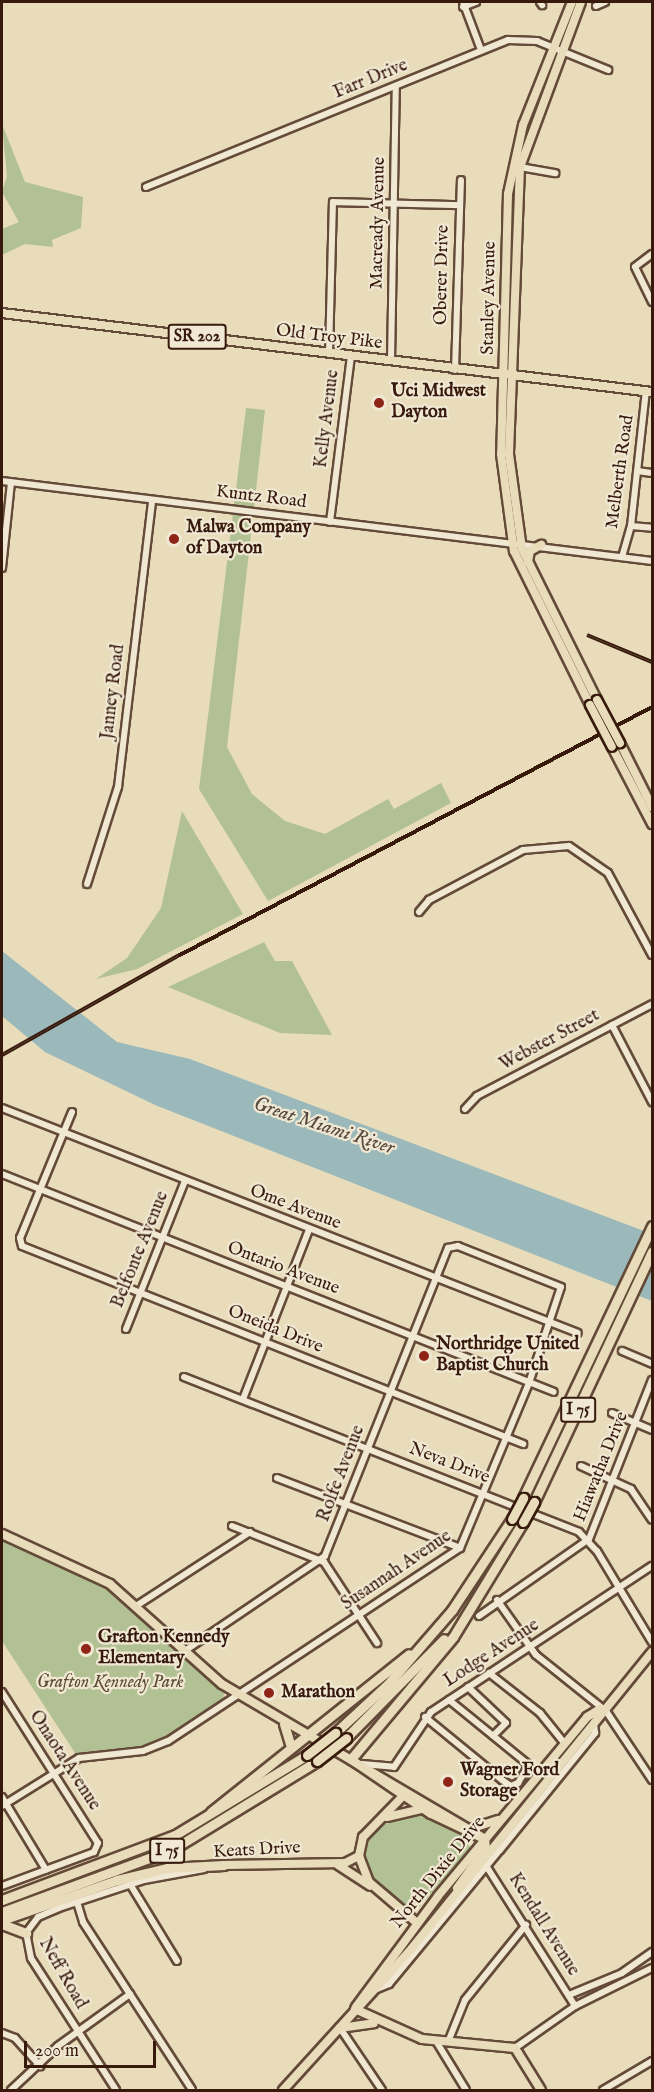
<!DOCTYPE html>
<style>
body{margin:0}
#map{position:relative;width:654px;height:2092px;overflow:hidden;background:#e8dcbb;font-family:"IM FELL English",serif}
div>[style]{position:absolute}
.green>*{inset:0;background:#b2c193}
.water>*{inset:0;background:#9bb9ba}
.roads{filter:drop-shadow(2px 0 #644a38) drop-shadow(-2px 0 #644a38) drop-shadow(0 2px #644a38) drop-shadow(0 -2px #644a38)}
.minor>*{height:6px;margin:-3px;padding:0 3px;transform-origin:3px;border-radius:3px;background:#f0e8d3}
.major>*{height:8px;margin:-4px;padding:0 4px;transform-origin:4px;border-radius:4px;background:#e8dcbb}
.highway>*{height:9px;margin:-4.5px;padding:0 4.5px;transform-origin:4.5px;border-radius:4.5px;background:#e8dcbb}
.rail>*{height:4px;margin-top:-2px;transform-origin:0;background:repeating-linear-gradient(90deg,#f0e8d3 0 4.5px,#381a0c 0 9px);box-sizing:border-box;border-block:2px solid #381a0c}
.bridges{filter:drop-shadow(2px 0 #381a0c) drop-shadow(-2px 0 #381a0c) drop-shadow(0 2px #381a0c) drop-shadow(0 -2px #381a0c)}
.major-bridge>*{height:8px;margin:-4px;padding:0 4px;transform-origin:4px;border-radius:4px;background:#e8dcbb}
.highway-bridge>*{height:9px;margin:-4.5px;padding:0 4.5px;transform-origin:4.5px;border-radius:4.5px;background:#e8dcbb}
.dots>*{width:16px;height:16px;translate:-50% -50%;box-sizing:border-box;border:3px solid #f0e8d3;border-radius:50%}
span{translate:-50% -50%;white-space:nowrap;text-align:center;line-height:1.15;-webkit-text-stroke:4.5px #f0e8d3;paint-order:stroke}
.shield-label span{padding:2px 4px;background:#f0e8d3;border:2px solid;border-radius:4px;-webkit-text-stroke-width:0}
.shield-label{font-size:16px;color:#381a0c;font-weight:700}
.street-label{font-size:18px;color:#381a0c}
.poi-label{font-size:18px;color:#381a0c;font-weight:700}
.left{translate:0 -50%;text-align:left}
.park-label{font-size:18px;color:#5d4c34;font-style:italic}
.water-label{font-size:20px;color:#564a40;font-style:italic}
.frame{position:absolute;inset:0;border:3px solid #381a0c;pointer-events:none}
.scale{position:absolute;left:24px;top:2041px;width:132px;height:27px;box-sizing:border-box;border:3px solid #381a0c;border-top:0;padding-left:8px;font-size:18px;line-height:21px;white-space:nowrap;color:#381a0c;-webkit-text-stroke:4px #f0e8d3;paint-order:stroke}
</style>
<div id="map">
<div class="green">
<i style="clip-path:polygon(2px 124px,25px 182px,83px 197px,81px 228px,52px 240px,53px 247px,25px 244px,2px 255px,2px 229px,19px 222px,2px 192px,7px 176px)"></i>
<i style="clip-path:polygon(246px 408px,265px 410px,227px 747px,252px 794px,285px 821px,325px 834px,388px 799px,394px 809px,441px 783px,451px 803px,268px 901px,199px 789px)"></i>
<i style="clip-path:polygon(182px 811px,243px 914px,137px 969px,96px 979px,127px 958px,161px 908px)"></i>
<i style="clip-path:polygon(264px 942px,275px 961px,292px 961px,332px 1035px,280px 1033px,168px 987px)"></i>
<i style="clip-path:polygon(2px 1538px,112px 1590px,224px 1693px,223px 1700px,155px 1745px,77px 1756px,2px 1641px)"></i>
<i style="clip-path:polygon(422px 1811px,459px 1831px,471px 1848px,412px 1915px,373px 1883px,363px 1867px,362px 1849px,374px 1828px)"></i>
</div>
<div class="water">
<i style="clip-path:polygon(2px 951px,117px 1042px,190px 1059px,652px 1234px,652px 1301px,155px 1105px,45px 1052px,2px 1016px)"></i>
</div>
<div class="roads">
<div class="minor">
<i style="left:463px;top:2px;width:51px;rotate:69.4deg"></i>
<i style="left:540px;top:2px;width:4px;rotate:56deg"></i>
<i style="left:596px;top:6px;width:10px;rotate:-24deg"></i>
<i style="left:463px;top:7px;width:14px;rotate:-21deg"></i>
<i style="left:520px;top:167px;width:36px;rotate:10deg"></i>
<i style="left:146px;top:187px;width:391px;rotate:-22.1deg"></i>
<i style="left:508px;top:40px;width:29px;rotate:2deg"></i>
<i style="left:537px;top:41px;width:77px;rotate:22.2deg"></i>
<i style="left:652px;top:254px;width:21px;rotate:143deg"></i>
<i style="left:635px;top:267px;width:39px;rotate:64deg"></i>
<i style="left:329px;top:353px;width:151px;rotate:-88.5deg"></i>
<i style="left:333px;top:202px;width:126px;rotate:1.4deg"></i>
<i style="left:391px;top:361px;width:275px;rotate:-89deg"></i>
<i style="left:455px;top:370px;width:190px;rotate:-88.2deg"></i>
<i style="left:637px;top:471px;width:15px;rotate:8deg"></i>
<i style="left:2px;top:481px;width:655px;rotate:7.02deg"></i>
<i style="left:330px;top:522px;width:167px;rotate:-82.8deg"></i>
<i style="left:631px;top:526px;width:21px;rotate:5deg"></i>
<i style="left:622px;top:557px;width:32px;rotate:-74deg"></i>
<i style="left:631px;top:526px;width:136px;rotate:-83.7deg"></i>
<i style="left:2px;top:568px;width:86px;rotate:-84deg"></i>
<i style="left:87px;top:884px;width:102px;rotate:-72.3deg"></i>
<i style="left:118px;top:787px;width:289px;rotate:-83.2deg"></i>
<i style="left:419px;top:912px;width:16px;rotate:-50deg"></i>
<i style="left:429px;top:900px;width:106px;rotate:-28deg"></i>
<i style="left:523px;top:850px;width:46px;rotate:-5deg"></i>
<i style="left:569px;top:846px;width:47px;rotate:34.7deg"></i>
<i style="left:608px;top:873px;width:93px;rotate:61.8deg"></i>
<i style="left:612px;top:1025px;width:87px;rotate:62.5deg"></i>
<i style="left:2px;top:1108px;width:618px;rotate:21.34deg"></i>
<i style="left:465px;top:1109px;width:18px;rotate:-47deg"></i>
<i style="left:477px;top:1096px;width:198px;rotate:-27.7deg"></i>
<i style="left:72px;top:1112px;width:136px;rotate:112.4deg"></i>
<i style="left:20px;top:1238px;width:8px;rotate:76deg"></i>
<i style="left:22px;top:1246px;width:539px;rotate:21.56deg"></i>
<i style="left:2px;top:1174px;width:593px;rotate:21.55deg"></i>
<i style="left:126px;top:1329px;width:159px;rotate:-68.3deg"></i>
<i style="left:622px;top:1351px;width:33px;rotate:23deg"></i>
<i style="left:184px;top:1377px;width:424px;rotate:21.4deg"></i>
<i style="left:579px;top:1532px;width:26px;rotate:47deg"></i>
<i style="left:597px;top:1551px;width:106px;rotate:58.9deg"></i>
<i style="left:243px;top:1399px;width:181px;rotate:-68.7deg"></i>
<i style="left:612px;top:1413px;width:43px;rotate:23deg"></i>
<i style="left:581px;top:1466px;width:55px;rotate:24.7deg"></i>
<i style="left:631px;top:1489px;width:37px;rotate:56deg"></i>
<i style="left:277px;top:1478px;width:196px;rotate:20.9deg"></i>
<i style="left:232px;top:1526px;width:99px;rotate:21.4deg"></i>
<i style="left:324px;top:1562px;width:97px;rotate:56.8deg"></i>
<i style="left:497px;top:1600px;width:67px;rotate:54.7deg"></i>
<i style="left:536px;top:1655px;width:90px;rotate:38.7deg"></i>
<i style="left:606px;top:1711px;width:83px;rotate:56.3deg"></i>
<i style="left:136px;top:1606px;width:136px;rotate:-33deg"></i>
<i style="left:479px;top:1616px;width:134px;rotate:-35deg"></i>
<i style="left:589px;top:1539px;width:171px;rotate:-68.4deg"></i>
<i style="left:489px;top:1673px;width:65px;rotate:38.1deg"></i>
<i style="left:540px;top:1713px;width:40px;rotate:51deg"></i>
<i style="left:468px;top:1687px;width:52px;rotate:43.5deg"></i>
<i style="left:506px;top:1723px;width:18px;rotate:135deg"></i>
<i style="left:2px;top:1692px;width:179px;rotate:57.6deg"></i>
<i style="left:98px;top:1843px;width:10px;rotate:114deg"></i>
<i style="left:94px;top:1852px;width:98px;rotate:159.7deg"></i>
<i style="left:425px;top:1717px;width:99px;rotate:39.3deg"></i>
<i style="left:502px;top:1780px;width:11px;rotate:34deg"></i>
<i style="left:511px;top:1786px;width:8px;rotate:-23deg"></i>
<i style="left:518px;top:1783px;width:21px;rotate:-59deg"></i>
<i style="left:529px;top:1765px;width:103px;rotate:-140.9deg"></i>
<i style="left:362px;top:1764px;width:32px;rotate:5deg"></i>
<i style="left:394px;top:1767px;width:66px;rotate:-56.1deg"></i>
<i style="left:431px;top:1712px;width:265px;rotate:-33.5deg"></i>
<i style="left:2px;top:1797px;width:85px;rotate:58.9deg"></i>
<i style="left:2px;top:1806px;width:91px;rotate:-31.9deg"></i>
<i style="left:79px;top:1758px;width:64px;rotate:-6.2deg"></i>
<i style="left:143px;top:1751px;width:27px;rotate:-22deg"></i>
<i style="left:168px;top:1741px;width:350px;rotate:-33.5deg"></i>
<i style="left:460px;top:1548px;width:179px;rotate:-67.3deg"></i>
<i style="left:529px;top:1383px;width:101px;rotate:-71.6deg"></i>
<i style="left:561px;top:1287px;width:111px;rotate:-158.3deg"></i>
<i style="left:458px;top:1246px;width:10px;rotate:169deg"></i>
<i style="left:448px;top:1248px;width:332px;rotate:111.8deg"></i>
<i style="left:325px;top:1556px;width:171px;rotate:145.9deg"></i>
<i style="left:485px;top:1864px;width:168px;rotate:57.6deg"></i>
<i style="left:130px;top:1884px;width:90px;rotate:58.6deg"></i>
<i style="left:77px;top:1902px;width:21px;rotate:73deg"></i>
<i style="left:83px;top:1922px;width:200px;rotate:57deg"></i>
<i style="left:377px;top:1989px;width:13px;rotate:-23deg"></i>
<i style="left:389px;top:1984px;width:174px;rotate:-50.4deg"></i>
<i style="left:500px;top:1850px;width:151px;rotate:-50.9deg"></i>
<i style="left:595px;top:1733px;width:10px;rotate:-96deg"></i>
<i style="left:569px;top:1995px;width:57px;rotate:-22.5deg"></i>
<i style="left:622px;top:1973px;width:37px;rotate:-35deg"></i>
<i style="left:340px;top:2028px;width:75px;rotate:55.9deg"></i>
<i style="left:2px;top:2033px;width:14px;rotate:21deg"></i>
<i style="left:15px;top:2038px;width:38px;rotate:48deg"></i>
<i style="left:436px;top:2041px;width:57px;rotate:58.5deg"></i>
<i style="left:448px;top:2042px;width:45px;rotate:-68deg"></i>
<i style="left:465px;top:2000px;width:97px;rotate:-50.9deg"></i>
<i style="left:515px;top:2048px;width:73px;rotate:-35deg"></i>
<i style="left:575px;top:2006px;width:86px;rotate:-26.3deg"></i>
<i style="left:11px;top:2090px;width:64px;rotate:-43.1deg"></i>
<i style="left:58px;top:2046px;width:89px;rotate:-35.8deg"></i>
<i style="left:116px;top:2090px;width:157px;rotate:-122.8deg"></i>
<i style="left:31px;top:1958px;width:25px;rotate:-101deg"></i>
<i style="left:26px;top:1933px;width:20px;rotate:-53deg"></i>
<i style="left:38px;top:1917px;width:23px;rotate:-23deg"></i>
<i style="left:59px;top:1908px;width:89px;rotate:-18.2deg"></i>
<i style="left:144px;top:1880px;width:61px;rotate:-10.4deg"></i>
<i style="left:603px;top:2090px;width:57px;rotate:-30.6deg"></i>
</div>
<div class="major">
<i style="left:572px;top:2px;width:132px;rotate:111.7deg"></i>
<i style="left:523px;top:125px;width:71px;rotate:102.3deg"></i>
<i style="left:508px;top:194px;width:260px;rotate:91.5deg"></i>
<i style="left:501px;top:454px;width:98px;rotate:82.4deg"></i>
<i style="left:514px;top:551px;width:172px;rotate:63.7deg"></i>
<i style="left:581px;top:2px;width:176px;rotate:110.3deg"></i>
<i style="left:520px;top:167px;width:287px;rotate:92.2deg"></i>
<i style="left:509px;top:454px;width:96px;rotate:82.2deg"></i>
<i style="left:522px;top:549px;width:169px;rotate:63.6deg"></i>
<i style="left:2px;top:313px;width:655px;rotate:6.93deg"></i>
<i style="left:528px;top:562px;width:11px;rotate:-80deg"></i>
<i style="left:530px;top:551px;width:13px;rotate:-29deg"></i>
<i style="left:620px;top:743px;width:72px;rotate:63.4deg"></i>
<i style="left:612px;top:747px;width:87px;rotate:62.5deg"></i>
<i style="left:2px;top:1534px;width:119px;rotate:24.8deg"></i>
<i style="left:110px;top:1584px;width:150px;rotate:41.8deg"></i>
<i style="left:222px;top:1684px;width:305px;rotate:30.5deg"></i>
<i style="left:353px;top:1761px;width:94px;rotate:34.2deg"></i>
<i style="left:431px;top:1814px;width:59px;rotate:25.3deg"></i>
<i style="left:405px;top:1794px;width:60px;rotate:134.3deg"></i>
<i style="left:363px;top:1837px;width:19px;rotate:102deg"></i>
<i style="left:359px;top:1856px;width:28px;rotate:69deg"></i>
<i style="left:369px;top:1882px;width:63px;rotate:40.5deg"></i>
<i style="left:387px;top:1817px;width:36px;rotate:-13deg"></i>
<i style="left:473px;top:1828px;width:26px;rotate:-18deg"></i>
<i style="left:224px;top:1865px;width:121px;rotate:-0.9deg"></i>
<i style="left:345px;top:1863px;width:16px;rotate:-27deg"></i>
<i style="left:338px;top:1865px;width:38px;rotate:33deg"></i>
<i style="left:457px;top:1888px;width:49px;rotate:-54.1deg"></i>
<i style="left:486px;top:1848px;width:9px;rotate:-96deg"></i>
<i style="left:356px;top:2007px;width:138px;rotate:-53.5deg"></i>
<i style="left:438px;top:1896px;width:233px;rotate:-50.2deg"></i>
<i style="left:587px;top:1717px;width:15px;rotate:-32deg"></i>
<i style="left:355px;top:2009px;width:73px;rotate:24.1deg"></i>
<i style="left:422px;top:2039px;width:93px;rotate:5.5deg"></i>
<i style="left:515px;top:2048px;width:49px;rotate:58.2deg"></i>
<i style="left:340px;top:2028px;width:34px;rotate:-8deg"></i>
<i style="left:283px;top:2090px;width:192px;rotate:-47.7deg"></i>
<i style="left:412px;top:1948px;width:381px;rotate:-51deg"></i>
</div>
<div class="highway">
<i style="left:523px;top:1498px;width:301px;rotate:-64.6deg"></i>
<i style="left:534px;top:1502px;width:277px;rotate:-64.8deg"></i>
<i style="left:284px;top:1724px;width:24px;rotate:73deg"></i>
<i style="left:335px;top:1733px;width:72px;rotate:-42.8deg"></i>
<i style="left:388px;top:1684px;width:98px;rotate:-49.1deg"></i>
<i style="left:452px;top:1610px;width:109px;rotate:-56.6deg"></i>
<i style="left:346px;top:1738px;width:139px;rotate:-45.3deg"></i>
<i style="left:351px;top:1759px;width:159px;rotate:-50.1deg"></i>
<i style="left:453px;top:1637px;width:135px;rotate:-58.7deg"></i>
<i style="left:211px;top:1812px;width:253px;rotate:-38.6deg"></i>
<i style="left:2px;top:1900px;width:185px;rotate:-20.6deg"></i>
<i style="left:175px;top:1835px;width:154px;rotate:-31.2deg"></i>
<i style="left:2px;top:1912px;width:182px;rotate:-20.2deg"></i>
<i style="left:173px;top:1849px;width:169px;rotate:-31.4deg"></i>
<i style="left:2px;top:1920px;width:122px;rotate:-19.2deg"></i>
<i style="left:117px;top:1880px;width:51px;rotate:-13.5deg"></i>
<i style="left:167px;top:1868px;width:57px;rotate:-3deg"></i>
<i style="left:2px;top:1924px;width:26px;rotate:21deg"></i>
</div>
</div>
<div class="rail">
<i style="left:587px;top:635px;width:70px;rotate:22.6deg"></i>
<i style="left:2px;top:1055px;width:202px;rotate:-29.4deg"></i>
<i style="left:178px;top:956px;width:535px;rotate:-27.71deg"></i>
</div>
<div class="bridges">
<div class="major-bridge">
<i style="left:597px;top:700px;width:49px;rotate:61.9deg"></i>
<i style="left:590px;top:705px;width:47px;rotate:62.4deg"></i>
</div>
<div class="highway-bridge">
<i style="left:512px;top:1519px;width:24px;rotate:-62deg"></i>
<i style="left:523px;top:1522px;width:23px;rotate:-61deg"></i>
<i style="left:307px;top:1755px;width:36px;rotate:-38deg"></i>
<i style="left:317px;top:1761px;width:37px;rotate:-38deg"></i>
</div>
</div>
<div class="dots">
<i style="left:379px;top:403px;background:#8f2418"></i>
<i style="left:174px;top:539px;background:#8f2418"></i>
<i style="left:424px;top:1356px;background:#8f2418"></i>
<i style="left:86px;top:1649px;background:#8f2418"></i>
<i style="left:269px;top:1693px;background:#8f2418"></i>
<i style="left:448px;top:1782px;background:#8f2418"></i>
</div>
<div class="shield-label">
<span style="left:197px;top:337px">SR 202</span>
<span style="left:578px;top:1410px">I 75</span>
<span style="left:167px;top:1851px">I 75</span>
</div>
<div class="street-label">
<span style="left:371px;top:80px;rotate:-22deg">Farr Drive</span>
<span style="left:379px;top:223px;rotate:-89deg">Macready Avenue</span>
<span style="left:443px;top:275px;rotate:-89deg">Oberer Drive</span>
<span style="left:490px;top:298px;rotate:-89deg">Stanley Avenue</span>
<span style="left:329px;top:338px;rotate:7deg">Old Troy Pike</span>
<span style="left:328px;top:419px;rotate:-83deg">Kelly Avenue</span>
<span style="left:621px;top:472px;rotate:-82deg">Melberth Road</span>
<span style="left:261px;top:498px;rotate:7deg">Kuntz Road</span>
<span style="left:114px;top:692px;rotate:-83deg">Janney Road</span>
<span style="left:550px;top:1041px;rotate:-28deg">Webster Street</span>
<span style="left:295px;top:1208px;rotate:21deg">Ome Avenue</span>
<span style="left:141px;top:1250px;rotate:-68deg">Belfonte Avenue</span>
<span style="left:283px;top:1269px;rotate:21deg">Ontario Avenue</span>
<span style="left:275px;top:1330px;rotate:22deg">Oneida Drive</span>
<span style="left:449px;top:1464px;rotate:21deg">Neva Drive</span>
<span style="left:602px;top:1467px;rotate:-68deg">Hiawatha Drive</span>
<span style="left:342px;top:1474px;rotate:-69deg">Rolfe Avenue</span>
<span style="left:397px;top:1571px;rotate:-34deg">Susannah Avenue</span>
<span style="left:492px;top:1654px;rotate:-33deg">Lodge Avenue</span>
<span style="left:64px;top:1761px;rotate:57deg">Onaota Avenue</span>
<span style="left:257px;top:1851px;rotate:-3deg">Keats Drive</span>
<span style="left:439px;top:1873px;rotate:-51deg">North Dixie Drive</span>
<span style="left:543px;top:1925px;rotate:58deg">Kendall Avenue</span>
<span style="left:62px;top:1974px;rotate:60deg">Neff Road</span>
</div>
<div class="poi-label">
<span class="left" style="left:391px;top:403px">Uci Midwest<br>Dayton</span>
<span class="left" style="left:186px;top:539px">Malwa Company<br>of Dayton</span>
<span class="left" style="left:436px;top:1356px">Northridge United<br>Baptist Church</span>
<span class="left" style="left:98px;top:1649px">Grafton Kennedy<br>Elementary</span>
<span class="left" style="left:281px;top:1693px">Marathon</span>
<span class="left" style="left:460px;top:1782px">Wagner Ford<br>Storage</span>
</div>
<div class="park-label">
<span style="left:110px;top:1683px">Grafton Kennedy Park</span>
</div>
<div class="water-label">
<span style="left:324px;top:1126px;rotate:18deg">Great Miami River</span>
</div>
<div class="frame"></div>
<div class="scale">200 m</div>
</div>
